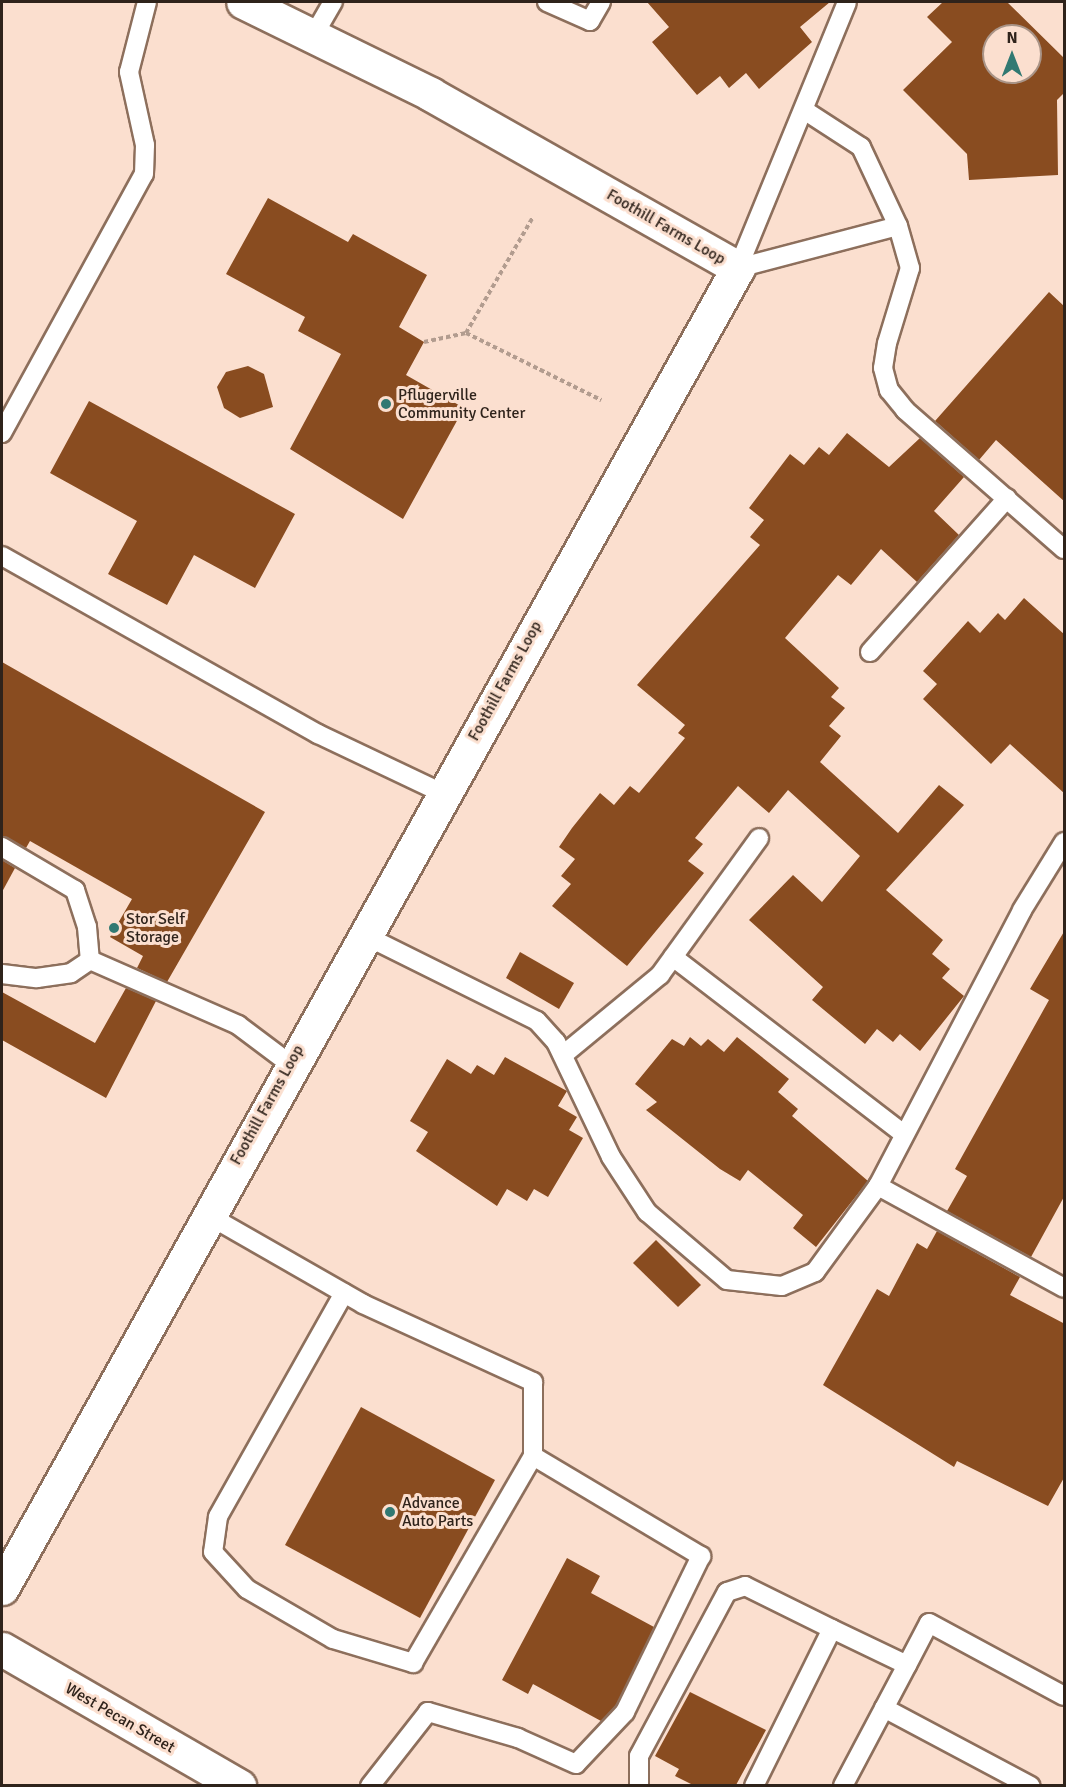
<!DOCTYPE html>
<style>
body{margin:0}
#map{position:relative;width:1066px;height:1787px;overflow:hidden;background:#fbdfcf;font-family:Signika,sans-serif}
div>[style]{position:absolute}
.building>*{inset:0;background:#894c20}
.path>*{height:4px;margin-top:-2px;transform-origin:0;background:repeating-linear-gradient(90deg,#b29c8f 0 4.5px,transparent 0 7.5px)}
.roads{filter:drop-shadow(2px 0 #8d6f5c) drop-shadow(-2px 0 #8d6f5c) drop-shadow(0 2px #8d6f5c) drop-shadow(0 -2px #8d6f5c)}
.service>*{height:18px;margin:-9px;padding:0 9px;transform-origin:9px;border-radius:9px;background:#fff}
.minor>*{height:33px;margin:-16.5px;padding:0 16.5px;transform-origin:16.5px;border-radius:16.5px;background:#fff}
.secondary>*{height:33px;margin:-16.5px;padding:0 16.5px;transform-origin:16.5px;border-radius:16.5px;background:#fff}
.dots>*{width:16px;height:16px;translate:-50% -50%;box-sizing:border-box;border:3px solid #fbdfcf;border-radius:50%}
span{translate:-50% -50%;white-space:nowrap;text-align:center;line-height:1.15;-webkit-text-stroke:6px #fbdfcf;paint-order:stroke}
.street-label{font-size:16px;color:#2f231b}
.poi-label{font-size:16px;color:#2f231b}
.left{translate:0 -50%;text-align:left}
.frame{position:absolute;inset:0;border:3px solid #2f231b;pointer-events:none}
.north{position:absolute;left:982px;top:24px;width:60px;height:60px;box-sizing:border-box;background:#fbdfcf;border:2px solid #a99487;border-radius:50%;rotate:0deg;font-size:16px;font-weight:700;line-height:24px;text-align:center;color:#2f231b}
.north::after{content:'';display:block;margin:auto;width:21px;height:27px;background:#317972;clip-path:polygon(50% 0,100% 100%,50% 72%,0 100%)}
</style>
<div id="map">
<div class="building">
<i style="clip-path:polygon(647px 2px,830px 2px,800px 27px,812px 42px,759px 89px,746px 73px,729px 88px,720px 76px,697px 95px,652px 42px,669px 27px)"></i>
<i style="clip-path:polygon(evenodd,943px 2px,1007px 2px,1065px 59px,1065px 92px,1057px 100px,1058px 175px,969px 180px,967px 154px,903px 90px,952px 42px,927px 17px,943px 2px,994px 36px,1030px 36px,1030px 72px,994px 72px,994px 36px)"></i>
<i style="clip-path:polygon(268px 198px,348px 242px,353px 234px,427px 275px,399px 327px,424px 342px,406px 375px,464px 408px,403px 519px,290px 449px,341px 354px,298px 331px,305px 317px,226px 274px)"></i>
<i style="clip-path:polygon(1049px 292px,1065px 307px,1065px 502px,996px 440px,979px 460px,935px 421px)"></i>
<i style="clip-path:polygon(248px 366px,264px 374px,273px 407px,240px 418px,224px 408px,217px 387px,226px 372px)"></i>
<i style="clip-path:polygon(89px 401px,295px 514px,255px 588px,194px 555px,167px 605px,108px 574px,137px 521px,50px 473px)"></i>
<i style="clip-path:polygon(847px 433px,889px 467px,920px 438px,964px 477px,934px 511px,959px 535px,917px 582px,881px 549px,851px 585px,838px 575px,785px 638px,839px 688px,831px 697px,845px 708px,829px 726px,841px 736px,820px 762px,898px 833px,939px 785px,964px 805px,886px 890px,943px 940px,932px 954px,950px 969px,942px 978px,964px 996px,920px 1051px,900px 1034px,893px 1042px,877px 1029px,865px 1044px,812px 1000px,823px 987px,749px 920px,793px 875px,822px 902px,860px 856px,788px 790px,769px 813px,738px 786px,695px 838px,703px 844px,688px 861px,704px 873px,627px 966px,552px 906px,571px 884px,561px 876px,575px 859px,559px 847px,572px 828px,600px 793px,614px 805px,630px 786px,639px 793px,685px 738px,678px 733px,685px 725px,637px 685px,760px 545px,750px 537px,764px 520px,749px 508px,790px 454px,804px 465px,819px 447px,829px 455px)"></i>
<i style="clip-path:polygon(1024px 598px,1065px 635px,1065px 794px,1010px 744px,991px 764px,923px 699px,937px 684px,923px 671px,968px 621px,980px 633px,998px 613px,1005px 620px)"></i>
<i style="clip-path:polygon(2px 662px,265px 812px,167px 982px,137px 968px,143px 956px,110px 937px,132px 899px,30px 841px,26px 848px,2px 836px)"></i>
<i style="clip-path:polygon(2px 860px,15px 868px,2px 892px)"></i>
<i style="clip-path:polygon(1065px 930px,1065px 1195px,1031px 1257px,947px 1211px,967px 1176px,955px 1169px,1049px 1000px,1030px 989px)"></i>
<i style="clip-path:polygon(520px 952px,574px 983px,559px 1009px,506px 978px)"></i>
<i style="clip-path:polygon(126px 988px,156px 1001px,106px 1098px,2px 1040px,2px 992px,95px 1043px)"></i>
<i style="clip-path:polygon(690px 1037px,701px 1046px,708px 1039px,724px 1052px,737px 1037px,789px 1079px,778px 1092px,798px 1109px,792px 1116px,868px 1181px,816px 1247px,793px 1228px,803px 1215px,748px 1170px,740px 1181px,720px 1169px,646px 1110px,657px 1102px,635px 1084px,672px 1039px,684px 1046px)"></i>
<i style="clip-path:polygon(505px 1057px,567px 1091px,558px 1106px,577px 1117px,569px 1130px,583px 1138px,548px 1197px,534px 1189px,527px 1201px,507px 1189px,497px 1206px,416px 1151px,428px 1132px,410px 1121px,447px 1059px,471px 1074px,477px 1065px,494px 1075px)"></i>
<i style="clip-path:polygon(937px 1231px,1020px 1277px,1010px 1295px,1065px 1324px,1065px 1476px,1048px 1506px,957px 1461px,954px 1467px,823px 1385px,877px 1289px,889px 1296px,917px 1243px,927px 1249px)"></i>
<i style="clip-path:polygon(656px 1240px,701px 1285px,678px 1307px,633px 1263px)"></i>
<i style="clip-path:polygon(361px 1407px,495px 1480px,420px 1618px,285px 1545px)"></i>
<i style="clip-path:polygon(567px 1558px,600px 1576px,591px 1593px,654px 1627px,616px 1706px,601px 1721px,533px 1684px,528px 1694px,502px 1680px)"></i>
<i style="clip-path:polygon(690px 1692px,766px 1730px,736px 1785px,693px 1785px,675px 1776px,679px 1769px,655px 1756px)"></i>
</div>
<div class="path">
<i style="left:466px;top:333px;width:134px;rotate:-60deg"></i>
<i style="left:424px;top:342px;width:43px;rotate:-12.1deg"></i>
<i style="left:466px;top:333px;width:151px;rotate:26.4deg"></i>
</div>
<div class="roads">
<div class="service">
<i style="left:547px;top:2px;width:47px;rotate:23.8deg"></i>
<i style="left:590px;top:21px;width:22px;rotate:-60deg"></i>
<i style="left:315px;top:33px;width:36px;rotate:-60deg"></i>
<i style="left:804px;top:110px;width:68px;rotate:33deg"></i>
<i style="left:861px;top:147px;width:87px;rotate:64.9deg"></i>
<i style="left:738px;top:268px;width:165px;rotate:-14.7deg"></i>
<i style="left:898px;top:226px;width:44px;rotate:74.1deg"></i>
<i style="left:910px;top:268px;width:78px;rotate:107deg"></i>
<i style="left:887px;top:343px;width:25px;rotate:99deg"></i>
<i style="left:883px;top:368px;width:23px;rotate:75deg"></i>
<i style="left:889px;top:390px;width:26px;rotate:51deg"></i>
<i style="left:905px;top:410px;width:211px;rotate:41.2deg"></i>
<i style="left:738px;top:268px;width:287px;rotate:-67.7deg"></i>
<i style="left:2px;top:433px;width:295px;rotate:-61.3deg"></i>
<i style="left:144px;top:174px;width:29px;rotate:-88deg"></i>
<i style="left:145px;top:145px;width:75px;rotate:-102.4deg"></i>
<i style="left:129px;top:72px;width:72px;rotate:-75.6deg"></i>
<i style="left:2px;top:556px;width:363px;rotate:29.4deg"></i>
<i style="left:318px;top:734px;width:137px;rotate:25.4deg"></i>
<i style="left:870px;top:652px;width:206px;rotate:-48.3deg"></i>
<i style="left:2px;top:847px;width:85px;rotate:30.5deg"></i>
<i style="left:75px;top:890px;width:39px;rotate:72deg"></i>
<i style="left:87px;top:927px;width:33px;rotate:85deg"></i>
<i style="left:90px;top:960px;width:162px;rotate:23.7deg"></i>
<i style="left:238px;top:1025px;width:65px;rotate:36.9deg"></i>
<i style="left:362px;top:934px;width:195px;rotate:26.4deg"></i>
<i style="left:537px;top:1021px;width:28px;rotate:48deg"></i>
<i style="left:556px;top:1042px;width:127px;rotate:64.4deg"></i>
<i style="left:611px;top:1157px;width:66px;rotate:56.8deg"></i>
<i style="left:647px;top:1212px;width:105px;rotate:40.4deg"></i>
<i style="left:727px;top:1280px;width:55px;rotate:6.2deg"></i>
<i style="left:782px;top:1286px;width:36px;rotate:-23deg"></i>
<i style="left:815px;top:1272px;width:107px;rotate:-53.8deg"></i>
<i style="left:878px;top:1186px;width:311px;rotate:-62.4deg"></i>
<i style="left:1022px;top:910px;width:80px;rotate:-58.3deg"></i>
<i style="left:673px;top:957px;width:291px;rotate:37.5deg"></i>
<i style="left:2px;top:974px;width:35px;rotate:7deg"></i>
<i style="left:37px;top:978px;width:34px;rotate:-8deg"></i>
<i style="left:71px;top:973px;width:23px;rotate:-34deg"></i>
<i style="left:563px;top:1055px;width:126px;rotate:-39.5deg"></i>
<i style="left:660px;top:975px;width:169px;rotate:-54.1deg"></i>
<i style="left:878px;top:1186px;width:212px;rotate:28.7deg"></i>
<i style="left:206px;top:1214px;width:181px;rotate:29.8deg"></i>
<i style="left:363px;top:1304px;width:187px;rotate:24.6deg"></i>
<i style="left:533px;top:1382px;width:74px;rotate:90deg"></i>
<i style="left:533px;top:1456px;width:196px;rotate:30.8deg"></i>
<i style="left:701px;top:1556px;width:174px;rotate:116deg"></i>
<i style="left:625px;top:1712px;width:71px;rotate:133.3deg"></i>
<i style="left:576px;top:1764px;width:64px;rotate:-155.9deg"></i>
<i style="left:518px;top:1738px;width:94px;rotate:-163.9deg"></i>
<i style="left:428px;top:1712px;width:94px;rotate:128.1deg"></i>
<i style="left:344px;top:1293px;width:257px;rotate:119.4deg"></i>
<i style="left:218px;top:1517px;width:35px;rotate:98deg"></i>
<i style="left:213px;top:1552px;width:50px;rotate:47.4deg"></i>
<i style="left:247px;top:1589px;width:99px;rotate:30.2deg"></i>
<i style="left:333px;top:1639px;width:84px;rotate:16.7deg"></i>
<i style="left:413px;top:1663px;width:239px;rotate:-59.9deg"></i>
<i style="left:907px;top:1665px;width:47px;rotate:-62.4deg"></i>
<i style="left:929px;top:1623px;width:153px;rotate:28.4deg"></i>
<i style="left:884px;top:1708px;width:166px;rotate:28deg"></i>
<i style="left:639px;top:1786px;width:30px;rotate:-90deg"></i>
<i style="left:639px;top:1756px;width:186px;rotate:-61.8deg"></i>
<i style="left:727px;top:1592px;width:19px;rotate:-18deg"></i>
<i style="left:745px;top:1586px;width:97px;rotate:26.3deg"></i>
<i style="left:754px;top:1786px;width:175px;rotate:-63.6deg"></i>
<i style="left:832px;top:1629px;width:83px;rotate:25.6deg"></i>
<i style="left:907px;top:1665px;width:137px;rotate:117.9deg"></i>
</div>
<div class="minor">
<i style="left:2px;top:1588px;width:1511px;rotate:-60.86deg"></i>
<i style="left:738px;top:268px;width:353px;rotate:-150.5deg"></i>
<i style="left:431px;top:94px;width:209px;rotate:-153.9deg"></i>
</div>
<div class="secondary">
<i style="left:2px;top:1649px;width:274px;rotate:30deg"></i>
</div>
</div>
<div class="dots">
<i style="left:386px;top:404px;background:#317972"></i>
<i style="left:114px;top:928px;background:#317972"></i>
<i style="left:390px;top:1512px;background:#317972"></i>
</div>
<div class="street-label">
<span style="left:666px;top:227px;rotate:30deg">Foothill Farms Loop</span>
<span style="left:505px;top:681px;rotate:-61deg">Foothill Farms Loop</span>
<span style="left:267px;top:1105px;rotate:-61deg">Foothill Farms Loop</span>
<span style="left:120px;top:1718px;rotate:30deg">West Pecan Street</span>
</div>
<div class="poi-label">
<span class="left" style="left:398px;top:404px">Pflugerville<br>Community Center</span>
<span class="left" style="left:126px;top:928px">Stor Self<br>Storage</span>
<span class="left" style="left:402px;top:1512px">Advance<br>Auto Parts</span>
</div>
<div class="frame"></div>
<div class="north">N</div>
</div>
